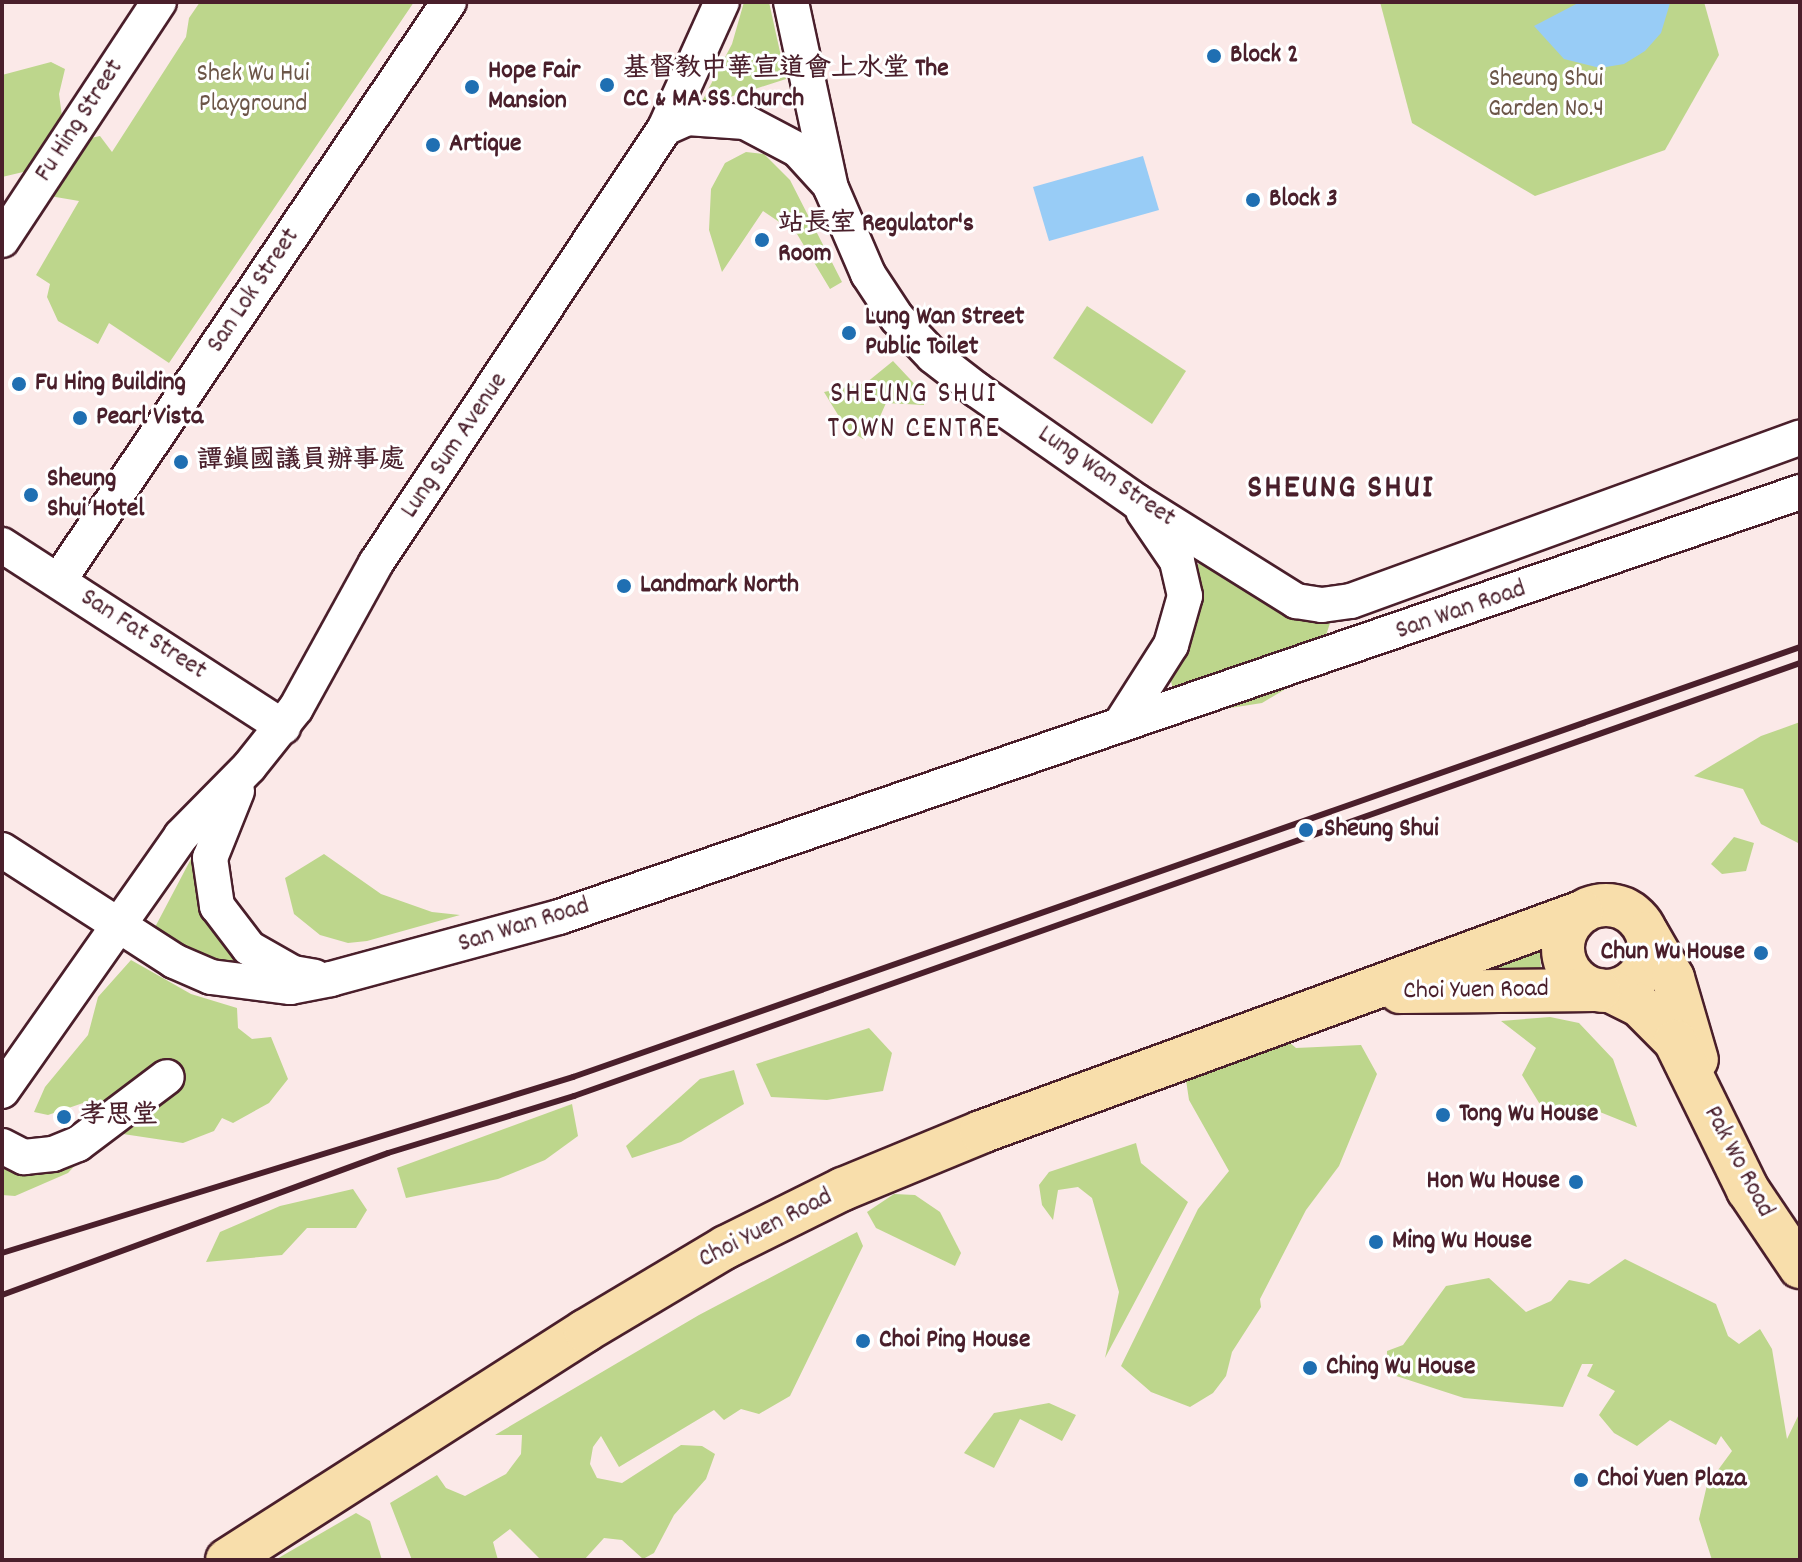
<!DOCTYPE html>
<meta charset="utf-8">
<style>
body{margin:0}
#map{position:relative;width:1802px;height:1562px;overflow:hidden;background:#fbe9e8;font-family:Dekko,"LXGW WenKai TC",sans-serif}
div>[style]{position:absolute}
.green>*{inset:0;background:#bdd68c}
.water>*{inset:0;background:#98ccf6}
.roads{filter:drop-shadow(2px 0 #4a1f2b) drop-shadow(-2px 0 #4a1f2b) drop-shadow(0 2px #4a1f2b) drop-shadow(0 -2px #4a1f2b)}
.minor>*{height:34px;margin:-17px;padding:0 17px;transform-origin:17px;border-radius:17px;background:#fff}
.major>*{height:42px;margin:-21px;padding:0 21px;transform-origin:21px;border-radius:21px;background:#f8deab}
.major>.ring{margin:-21px;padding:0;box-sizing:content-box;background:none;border:42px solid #f8deab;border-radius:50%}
.rail>*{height:6px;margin:-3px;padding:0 3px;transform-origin:3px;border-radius:3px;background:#4a1f2b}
.dots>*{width:22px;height:22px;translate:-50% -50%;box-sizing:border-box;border:4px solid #fff;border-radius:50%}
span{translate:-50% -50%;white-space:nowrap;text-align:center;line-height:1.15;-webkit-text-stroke:6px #fff;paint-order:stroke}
.poi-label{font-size:26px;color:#4a1f2b;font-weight:700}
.left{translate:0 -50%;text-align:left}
.right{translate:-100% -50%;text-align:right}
.park-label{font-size:26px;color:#6c5648}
.street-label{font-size:26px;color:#4a1f2b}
.quarter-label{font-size:30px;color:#4a1f2b;letter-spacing:2px}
.district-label{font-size:34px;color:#4a1f2b;font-weight:700;letter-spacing:2px}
.frame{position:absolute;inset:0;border:4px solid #4a1f2b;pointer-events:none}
</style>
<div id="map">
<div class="green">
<i style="clip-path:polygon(200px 2px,414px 2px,169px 363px,109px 323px,98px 344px,58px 321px,47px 297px,50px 284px,36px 275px,79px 201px,44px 195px,82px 140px,100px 136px,112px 152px,186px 37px,189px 18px)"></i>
<i style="clip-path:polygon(744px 2px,769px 2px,786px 79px,699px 107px,732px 44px)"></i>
<i style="clip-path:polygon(1380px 2px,1704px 2px,1719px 55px,1665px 150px,1535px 196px,1412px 123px)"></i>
<i style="clip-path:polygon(51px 62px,65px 69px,59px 94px,64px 131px,36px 169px,2px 177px,2px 75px)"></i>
<i style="clip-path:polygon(746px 152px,764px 154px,790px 180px,842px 282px,830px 289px,797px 234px,763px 211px,722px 272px,709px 230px,711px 189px,725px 163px)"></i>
<i style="clip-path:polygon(1087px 306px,1186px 371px,1152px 424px,1053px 358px)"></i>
<i style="clip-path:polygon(893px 361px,924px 394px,924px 405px,886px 403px,874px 430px,863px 439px,846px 428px,824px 392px,866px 383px)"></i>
<i style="clip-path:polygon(1210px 561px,1331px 620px,1314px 672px,1262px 703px,1198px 713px,1174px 693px,1162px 646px,1172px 597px,1200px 562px)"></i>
<i style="clip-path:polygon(1800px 722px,1800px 844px,1761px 824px,1743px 789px,1694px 776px,1761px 736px)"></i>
<i style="clip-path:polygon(1734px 837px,1754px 843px,1746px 871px,1722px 874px,1711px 864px)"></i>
<i style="clip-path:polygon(324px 854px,381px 894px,432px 912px,460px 915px,367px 941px,348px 943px,320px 935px,294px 914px,285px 878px)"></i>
<i style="clip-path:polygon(193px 855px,196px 893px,205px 919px,239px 965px,198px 956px,153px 931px)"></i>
<i style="clip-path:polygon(1540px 949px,1541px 971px,1449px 977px)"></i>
<i style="clip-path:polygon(131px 960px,191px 994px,237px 1008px,238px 1028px,252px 1039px,271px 1037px,288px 1079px,269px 1103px,233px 1123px,222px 1118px,214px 1131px,183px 1143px,123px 1134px,144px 1120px,127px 1107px,86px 1102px,48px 1115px,34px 1112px,45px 1087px,88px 1035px,98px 997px)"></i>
<i style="clip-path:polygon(1550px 1017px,1579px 1023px,1613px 1059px,1637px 1127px,1590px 1108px,1571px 1112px,1567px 1105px,1544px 1111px,1522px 1075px,1536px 1048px,1501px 1021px)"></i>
<i style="clip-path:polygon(869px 1028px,892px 1053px,883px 1091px,827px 1100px,771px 1097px,756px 1064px)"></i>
<i style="clip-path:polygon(1283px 1037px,1296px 1048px,1361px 1045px,1377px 1074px,1339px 1166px,1306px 1210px,1260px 1299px,1261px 1307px,1232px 1352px,1226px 1376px,1213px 1393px,1190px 1407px,1151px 1392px,1121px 1366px,1198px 1209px,1229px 1171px,1189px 1100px,1186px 1080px,1201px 1068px)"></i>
<i style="clip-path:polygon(734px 1070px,744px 1104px,681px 1142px,632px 1158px,626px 1146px,700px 1079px)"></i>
<i style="clip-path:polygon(572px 1104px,578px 1136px,545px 1160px,498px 1179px,406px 1198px,397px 1168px)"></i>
<i style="clip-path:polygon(1136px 1143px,1141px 1163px,1188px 1202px,1105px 1358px,1119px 1292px,1092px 1198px,1078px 1187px,1058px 1190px,1053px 1220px,1042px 1205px,1039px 1185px,1049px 1172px)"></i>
<i style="clip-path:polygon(90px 1149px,68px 1173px,15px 1196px,2px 1195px,2px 1151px)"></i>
<i style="clip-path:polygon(353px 1189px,367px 1210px,356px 1228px,307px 1228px,282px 1255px,206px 1262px,220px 1232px,280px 1206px)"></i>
<i style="clip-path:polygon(894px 1194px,915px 1195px,940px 1212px,961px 1253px,955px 1266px,876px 1228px,867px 1212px)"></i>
<i style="clip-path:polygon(857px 1232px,863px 1246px,790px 1396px,759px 1414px,741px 1409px,724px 1420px,714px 1410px,619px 1467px,601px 1436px,593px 1447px,590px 1464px,597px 1478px,622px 1483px,681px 1445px,702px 1446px,715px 1454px,706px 1479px,674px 1515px,654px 1553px,643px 1559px,622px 1540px,604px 1538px,584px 1560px,541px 1560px,510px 1529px,493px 1542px,498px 1560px,412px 1560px,390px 1503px,437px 1475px,446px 1488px,465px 1496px,506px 1474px,521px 1454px,522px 1435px,495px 1435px,699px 1315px)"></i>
<i style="clip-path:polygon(1625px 1259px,1716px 1304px,1728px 1336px,1739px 1344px,1760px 1329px,1772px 1349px,1787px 1439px,1800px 1412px,1800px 1560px,1712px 1560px,1699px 1519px,1707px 1485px,1732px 1451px,1721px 1436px,1716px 1445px,1670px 1420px,1637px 1446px,1614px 1433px,1599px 1415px,1615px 1391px,1587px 1376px,1593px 1364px,1582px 1364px,1563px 1407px,1464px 1398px,1387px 1373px,1387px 1351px,1403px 1345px,1446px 1286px,1489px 1278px,1526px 1312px,1551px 1301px,1569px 1280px,1589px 1284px)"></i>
<i style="clip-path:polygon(1049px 1403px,1076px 1415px,1062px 1441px,1020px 1419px,994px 1468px,964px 1453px,994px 1413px)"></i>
<i style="clip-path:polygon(356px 1513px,370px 1521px,382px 1560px,275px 1560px)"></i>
</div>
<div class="water">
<i style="clip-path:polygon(1580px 2px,1670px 2px,1670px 3px,1661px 33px,1645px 51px,1624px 64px,1600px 68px,1564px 59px,1534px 26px)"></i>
<i style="clip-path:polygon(1143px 156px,1159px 210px,1049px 241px,1033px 187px)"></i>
</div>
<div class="roads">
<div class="minor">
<i style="left:791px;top:2px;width:190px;rotate:77.9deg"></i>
<i style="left:831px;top:188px;width:94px;rotate:66.7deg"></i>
<i style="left:868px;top:274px;width:53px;rotate:56.6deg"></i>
<i style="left:897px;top:318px;width:52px;rotate:46.5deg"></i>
<i style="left:933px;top:356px;width:56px;rotate:37.7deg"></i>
<i style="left:977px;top:390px;width:194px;rotate:34.9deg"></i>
<i style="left:1136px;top:501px;width:189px;rotate:32deg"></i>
<i style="left:1296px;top:601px;width:26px;rotate:9deg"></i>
<i style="left:1322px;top:605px;width:29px;rotate:-8deg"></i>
<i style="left:1351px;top:601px;width:478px;rotate:-20deg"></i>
<i style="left:665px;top:128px;width:24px;rotate:-24deg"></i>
<i style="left:687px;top:118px;width:58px;rotate:3.9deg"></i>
<i style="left:745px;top:122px;width:60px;rotate:27.8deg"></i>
<i style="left:798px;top:150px;width:46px;rotate:47.6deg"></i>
<i style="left:2px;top:240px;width:285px;rotate:-56.6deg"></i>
<i style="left:2px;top:545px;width:335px;rotate:32.9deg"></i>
<i style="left:59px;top:580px;width:697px;rotate:-55.99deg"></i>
<i style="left:1120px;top:725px;width:95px;rotate:-57.5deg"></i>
<i style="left:1171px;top:645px;width:51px;rotate:-74.1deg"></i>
<i style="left:1185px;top:596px;width:36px;rotate:-103deg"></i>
<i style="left:1177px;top:561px;width:60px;rotate:-124.2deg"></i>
<i style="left:237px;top:791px;width:72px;rotate:111.9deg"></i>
<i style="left:210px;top:858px;width:49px;rotate:81.7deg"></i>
<i style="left:217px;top:906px;width:53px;rotate:52.7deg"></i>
<i style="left:249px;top:948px;width:51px;rotate:29.6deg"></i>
<i style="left:293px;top:973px;width:22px;rotate:10deg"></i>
<i style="left:2px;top:850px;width:205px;rotate:32.8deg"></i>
<i style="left:174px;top:961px;width:40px;rotate:23.4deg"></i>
<i style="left:211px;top:977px;width:80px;rotate:7.2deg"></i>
<i style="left:290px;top:987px;width:42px;rotate:-11deg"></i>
<i style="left:331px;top:979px;width:236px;rotate:-15.2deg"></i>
<i style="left:559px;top:917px;width:1312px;rotate:-18.9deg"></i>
<i style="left:2px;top:1091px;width:312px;rotate:-54.9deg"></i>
<i style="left:181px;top:836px;width:97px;rotate:-45.4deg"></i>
<i style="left:249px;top:767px;width:75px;rotate:-51.5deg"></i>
<i style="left:296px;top:708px;width:166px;rotate:-61.1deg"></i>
<i style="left:376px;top:563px;width:522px;rotate:-56.4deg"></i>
<i style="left:665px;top:128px;width:138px;rotate:-65.7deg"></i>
<i style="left:2px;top:1146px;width:25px;rotate:27deg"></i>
<i style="left:24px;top:1157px;width:29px;rotate:-6deg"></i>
<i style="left:53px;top:1154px;width:27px;rotate:-22deg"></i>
<i style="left:78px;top:1144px;width:111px;rotate:-37deg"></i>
</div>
<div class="major">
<i class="ring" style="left:1563px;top:905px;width:44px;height:44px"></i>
<i style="left:1647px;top:933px;width:52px;rotate:60deg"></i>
<i style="left:1673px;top:978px;width:85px;rotate:73.7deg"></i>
<i style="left:1610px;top:991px;width:32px;rotate:26deg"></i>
<i style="left:1639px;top:1005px;width:51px;rotate:45deg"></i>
<i style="left:1675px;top:1041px;width:166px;rotate:63.9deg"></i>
<i style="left:1748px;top:1190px;width:93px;rotate:56deg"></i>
<i style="left:1400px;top:992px;width:199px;rotate:-0.6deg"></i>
<i style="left:227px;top:1560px;width:425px;rotate:-32.6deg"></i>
<i style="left:585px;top:1331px;width:164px;rotate:-30.8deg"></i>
<i style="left:726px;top:1247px;width:131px;rotate:-26.4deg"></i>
<i style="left:843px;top:1189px;width:149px;rotate:-22.4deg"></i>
<i style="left:981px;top:1132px;width:640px;rotate:-20.11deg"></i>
</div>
</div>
<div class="rail">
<i style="left:2px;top:1253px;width:598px;rotate:-17.13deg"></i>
<i style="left:573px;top:1077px;width:1300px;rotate:-19.31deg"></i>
<i style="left:2px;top:1295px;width:411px;rotate:-20.2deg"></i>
<i style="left:388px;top:1153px;width:195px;rotate:-17deg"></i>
<i style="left:574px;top:1096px;width:1300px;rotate:-19.45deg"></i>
</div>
<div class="dots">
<i style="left:1214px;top:56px;background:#1f6fb2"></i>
<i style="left:607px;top:85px;background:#1f6fb2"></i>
<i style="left:472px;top:87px;background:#1f6fb2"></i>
<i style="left:433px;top:145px;background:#1f6fb2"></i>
<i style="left:1253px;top:200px;background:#1f6fb2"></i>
<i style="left:762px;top:240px;background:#1f6fb2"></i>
<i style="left:849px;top:333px;background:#1f6fb2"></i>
<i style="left:19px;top:384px;background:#1f6fb2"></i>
<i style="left:80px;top:418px;background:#1f6fb2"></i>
<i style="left:181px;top:462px;background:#1f6fb2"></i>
<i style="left:31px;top:495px;background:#1f6fb2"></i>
<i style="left:624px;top:586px;background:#1f6fb2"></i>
<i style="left:1306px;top:830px;background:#1f6fb2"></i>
<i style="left:1761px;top:953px;background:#1f6fb2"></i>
<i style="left:1443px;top:1115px;background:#1f6fb2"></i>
<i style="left:64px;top:1117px;background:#1f6fb2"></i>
<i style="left:1576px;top:1182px;background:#1f6fb2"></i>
<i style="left:1376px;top:1242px;background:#1f6fb2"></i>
<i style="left:863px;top:1341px;background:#1f6fb2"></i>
<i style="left:1310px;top:1368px;background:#1f6fb2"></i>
<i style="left:1581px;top:1480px;background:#1f6fb2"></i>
</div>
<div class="poi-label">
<span class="left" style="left:1230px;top:56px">Block 2</span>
<span class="left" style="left:623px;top:85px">基督教中華宣道會上水堂 The<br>CC &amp; MA SS Church</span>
<span class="left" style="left:488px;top:87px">Hope Fair<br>Mansion</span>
<span class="left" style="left:449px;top:145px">Artique</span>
<span class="left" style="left:1269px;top:200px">Block 3</span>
<span class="left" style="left:778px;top:240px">站長室 Regulator's<br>Room</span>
<span class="left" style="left:865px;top:333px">Lung Wan Street<br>Public Toilet</span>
<span class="left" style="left:35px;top:384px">Fu Hing Building</span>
<span class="left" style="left:96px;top:418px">Pearl Vista</span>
<span class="left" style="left:197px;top:462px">譚鎮國議員辦事處</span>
<span class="left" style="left:47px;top:495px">Sheung<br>Shui Hotel</span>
<span class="left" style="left:640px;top:586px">Landmark North</span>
<span class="left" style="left:1324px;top:830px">Sheung Shui</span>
<span class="right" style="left:1745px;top:953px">Chun Wu House</span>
<span class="left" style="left:1459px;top:1115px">Tong Wu House</span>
<span class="left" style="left:80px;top:1117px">孝思堂</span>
<span class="right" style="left:1560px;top:1182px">Hon Wu House</span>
<span class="left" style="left:1392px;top:1242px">Ming Wu House</span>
<span class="left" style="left:879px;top:1341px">Choi Ping House</span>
<span class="left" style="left:1326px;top:1368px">Ching Wu House</span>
<span class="left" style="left:1597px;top:1480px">Choi Yuen Plaza</span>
</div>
<div class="park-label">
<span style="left:253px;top:90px">Shek Wu Hui<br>Playground</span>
<span style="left:1546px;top:95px">Sheung Shui<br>Garden No.4</span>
</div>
<div class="street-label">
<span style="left:80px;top:121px;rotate:-57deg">Fu Hing Street</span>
<span style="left:254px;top:291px;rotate:-56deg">San Lok Street</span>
<span style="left:455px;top:446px;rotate:-56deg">Lung Sum Avenue</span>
<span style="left:1106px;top:477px;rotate:34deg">Lung Wan Street</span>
<span style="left:1461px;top:611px;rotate:-19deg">San Wan Road</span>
<span style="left:143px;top:635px;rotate:33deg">San Fat Street</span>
<span style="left:524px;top:926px;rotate:-17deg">San Wan Road</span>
<span style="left:1476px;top:991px;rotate:-1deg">Choi Yuen Road</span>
<span style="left:1738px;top:1162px;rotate:62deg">Pak Wo Road</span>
<span style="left:766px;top:1229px;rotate:-27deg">Choi Yuen Road</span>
</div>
<div class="quarter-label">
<span style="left:914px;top:413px">SHEUNG SHUI<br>TOWN CENTRE</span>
</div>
<div class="district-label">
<span style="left:1341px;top:490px">SHEUNG SHUI</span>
</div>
<div class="frame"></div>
</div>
